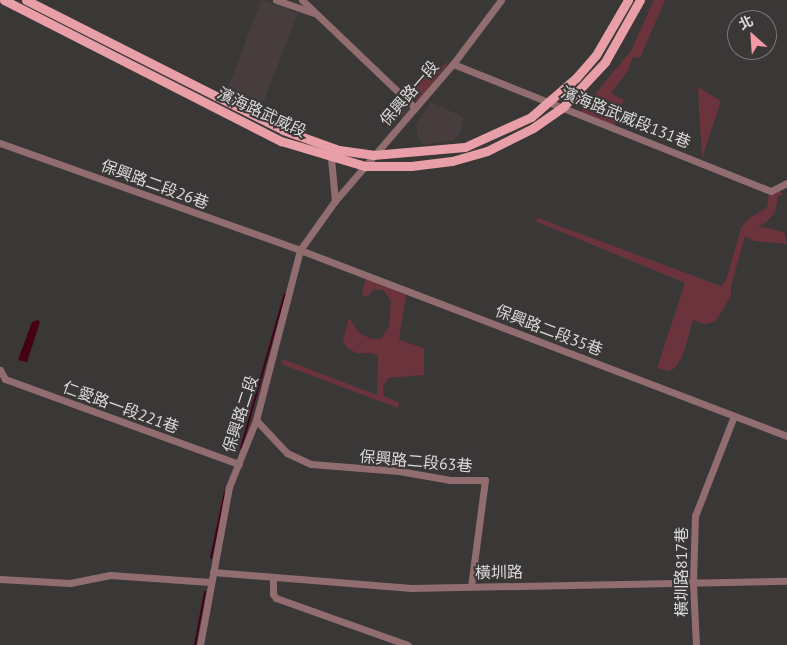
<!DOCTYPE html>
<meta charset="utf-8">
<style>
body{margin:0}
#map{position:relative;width:787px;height:645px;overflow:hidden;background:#3a3737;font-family:"PT Sans","Noto Sans TC",sans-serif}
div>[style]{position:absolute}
.built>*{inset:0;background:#483d3e}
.green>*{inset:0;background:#6b343c}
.water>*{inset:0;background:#460014}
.stream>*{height:2px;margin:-1px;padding:0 1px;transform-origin:1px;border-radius:1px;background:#460014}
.minor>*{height:7px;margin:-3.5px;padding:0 3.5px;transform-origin:3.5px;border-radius:3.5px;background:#916d70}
.major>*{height:9px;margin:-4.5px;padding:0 4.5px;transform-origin:4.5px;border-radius:4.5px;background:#e89fa7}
span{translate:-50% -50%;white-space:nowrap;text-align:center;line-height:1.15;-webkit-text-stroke:4px #3a3737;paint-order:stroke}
.street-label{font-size:16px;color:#dad8d8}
.north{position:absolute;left:727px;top:10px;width:50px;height:50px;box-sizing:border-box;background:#3a3737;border:1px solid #7a7777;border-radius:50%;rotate:334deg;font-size:14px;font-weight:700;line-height:20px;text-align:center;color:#dad8d8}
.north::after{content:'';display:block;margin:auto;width:18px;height:22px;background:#f49aa5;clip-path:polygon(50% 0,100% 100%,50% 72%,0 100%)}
</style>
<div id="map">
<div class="built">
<i style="clip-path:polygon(261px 0,298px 13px,262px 106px,228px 88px)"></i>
<i style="clip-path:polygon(404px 102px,413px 107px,403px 120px,397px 111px)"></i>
<i style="clip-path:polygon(431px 102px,463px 117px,460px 133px,454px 140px,425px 145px,418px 139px,416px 124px)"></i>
</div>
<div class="green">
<i style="clip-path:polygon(654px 0,665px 0,640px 58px,633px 57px,627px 72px,611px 93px,624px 100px,614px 125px,580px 112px,631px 51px)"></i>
<i style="clip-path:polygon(450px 61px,418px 101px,402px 90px,408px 86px)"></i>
<i style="clip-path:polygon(698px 87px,721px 101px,702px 158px,699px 107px)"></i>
<i style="clip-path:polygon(777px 189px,783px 194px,778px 196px,775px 213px,765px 223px,758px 226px,784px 232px,787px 244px,754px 241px,745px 236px,731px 286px,731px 296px,715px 322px,705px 324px,693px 320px,683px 355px,675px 368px,669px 371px,657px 368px,685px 283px,535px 221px,538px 218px,721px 286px,726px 280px,741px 228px,749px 218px,767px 208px,769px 193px)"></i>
<i style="clip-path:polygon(366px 277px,406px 295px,399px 340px,424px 348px,424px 375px,388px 378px,383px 387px,384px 396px,399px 403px,398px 408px,281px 364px,283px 359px,377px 395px,378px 356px,371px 353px,357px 353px,347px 348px,343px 340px,349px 318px,360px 334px,372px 339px,382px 338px,389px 326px,391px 301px,383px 290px,374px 289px,367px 297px,362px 295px)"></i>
</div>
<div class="water">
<i style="clip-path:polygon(38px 320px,40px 322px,27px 362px,18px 360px,32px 322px)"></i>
</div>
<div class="stream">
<i style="left:241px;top:448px;width:160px;rotate:-74.1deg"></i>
<i style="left:211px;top:558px;width:67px;rotate:-78deg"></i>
<i style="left:195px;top:645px;width:54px;rotate:-79.3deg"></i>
</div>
<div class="minor">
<i style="left:276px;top:0;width:40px;rotate:18.9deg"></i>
<i style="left:302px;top:0;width:153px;rotate:43.7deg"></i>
<i style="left:453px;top:64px;width:342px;rotate:21.8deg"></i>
<i style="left:771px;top:191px;width:18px;rotate:-27deg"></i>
<i style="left:0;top:143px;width:319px;rotate:19.6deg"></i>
<i style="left:300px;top:250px;width:521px;rotate:20.9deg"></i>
<i style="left:331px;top:158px;width:43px;rotate:84.7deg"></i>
<i style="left:0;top:370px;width:10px;rotate:61deg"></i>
<i style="left:5px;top:379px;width:249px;rotate:20deg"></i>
<i style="left:256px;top:420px;width:45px;rotate:46.8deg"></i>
<i style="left:287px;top:453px;width:26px;rotate:25deg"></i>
<i style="left:311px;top:464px;width:88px;rotate:4.5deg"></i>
<i style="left:399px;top:471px;width:52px;rotate:10deg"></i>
<i style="left:450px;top:480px;width:35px"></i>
<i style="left:485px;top:480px;width:107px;rotate:97.5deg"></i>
<i style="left:213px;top:572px;width:199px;rotate:4.6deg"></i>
<i style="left:411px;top:588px;width:376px;rotate:-1.1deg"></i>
<i style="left:273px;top:577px;width:17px;rotate:90deg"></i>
<i style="left:273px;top:594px;width:5px;rotate:53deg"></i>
<i style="left:276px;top:598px;width:140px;rotate:19.6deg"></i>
<i style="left:0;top:579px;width:70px;rotate:3.3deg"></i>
<i style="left:70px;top:583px;width:41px;rotate:-11.3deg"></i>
<i style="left:110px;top:575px;width:100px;rotate:4deg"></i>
<i style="left:200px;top:645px;width:161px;rotate:-79.6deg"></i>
<i style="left:229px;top:487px;width:72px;rotate:-68.1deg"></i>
<i style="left:256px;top:420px;width:176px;rotate:-75.5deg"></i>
<i style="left:300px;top:250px;width:60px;rotate:-54.5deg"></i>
<i style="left:335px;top:201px;width:181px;rotate:-49.3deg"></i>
<i style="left:453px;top:64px;width:80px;rotate:-53.1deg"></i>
<i style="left:696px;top:645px;width:62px;rotate:-92.8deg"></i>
<i style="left:693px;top:583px;width:67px;rotate:-88.3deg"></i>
<i style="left:695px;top:516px;width:107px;rotate:-68.7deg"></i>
</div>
<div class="major">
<i style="left:4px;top:0;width:311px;rotate:27deg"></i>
<i style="left:281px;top:141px;width:88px;rotate:16.6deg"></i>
<i style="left:365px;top:166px;width:46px"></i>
<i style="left:411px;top:166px;width:41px;rotate:-7deg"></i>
<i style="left:452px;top:161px;width:36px;rotate:-16deg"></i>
<i style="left:487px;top:151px;width:51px;rotate:-26.6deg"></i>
<i style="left:533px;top:128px;width:38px;rotate:-35deg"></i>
<i style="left:564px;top:106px;width:60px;rotate:-47deg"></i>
<i style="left:605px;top:62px;width:71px;rotate:-60.6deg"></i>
<i style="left:26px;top:0;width:288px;rotate:26.8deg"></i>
<i style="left:283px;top:130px;width:59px;rotate:19.7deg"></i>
<i style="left:339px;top:150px;width:34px;rotate:8deg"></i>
<i style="left:373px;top:155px;width:92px;rotate:-5deg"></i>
<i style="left:465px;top:147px;width:72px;rotate:-24.4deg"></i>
<i style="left:531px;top:117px;width:60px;rotate:-40.9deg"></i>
<i style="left:576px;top:78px;width:30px;rotate:-49deg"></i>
<i style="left:596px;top:55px;width:64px;rotate:-59.8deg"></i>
</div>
<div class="street-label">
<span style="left:409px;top:93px;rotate:-49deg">保興路一段</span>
<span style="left:262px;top:112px;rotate:25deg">濱海路武威段</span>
<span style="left:626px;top:117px;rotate:22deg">濱海路武威段131巷</span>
<span style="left:155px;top:184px;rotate:20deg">保興路二段26巷</span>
<span style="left:549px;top:330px;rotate:21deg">保興路二段35巷</span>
<span style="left:121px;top:407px;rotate:20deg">仁愛路一段221巷</span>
<span style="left:240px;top:414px;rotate:-72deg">保興路二段</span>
<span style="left:416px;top:461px;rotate:5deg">保興路二段63巷</span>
<span style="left:499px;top:572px;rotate:-1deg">橫圳路</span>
<span style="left:681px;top:572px;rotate:-90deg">橫圳路817巷</span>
</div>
<div class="north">北</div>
</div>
